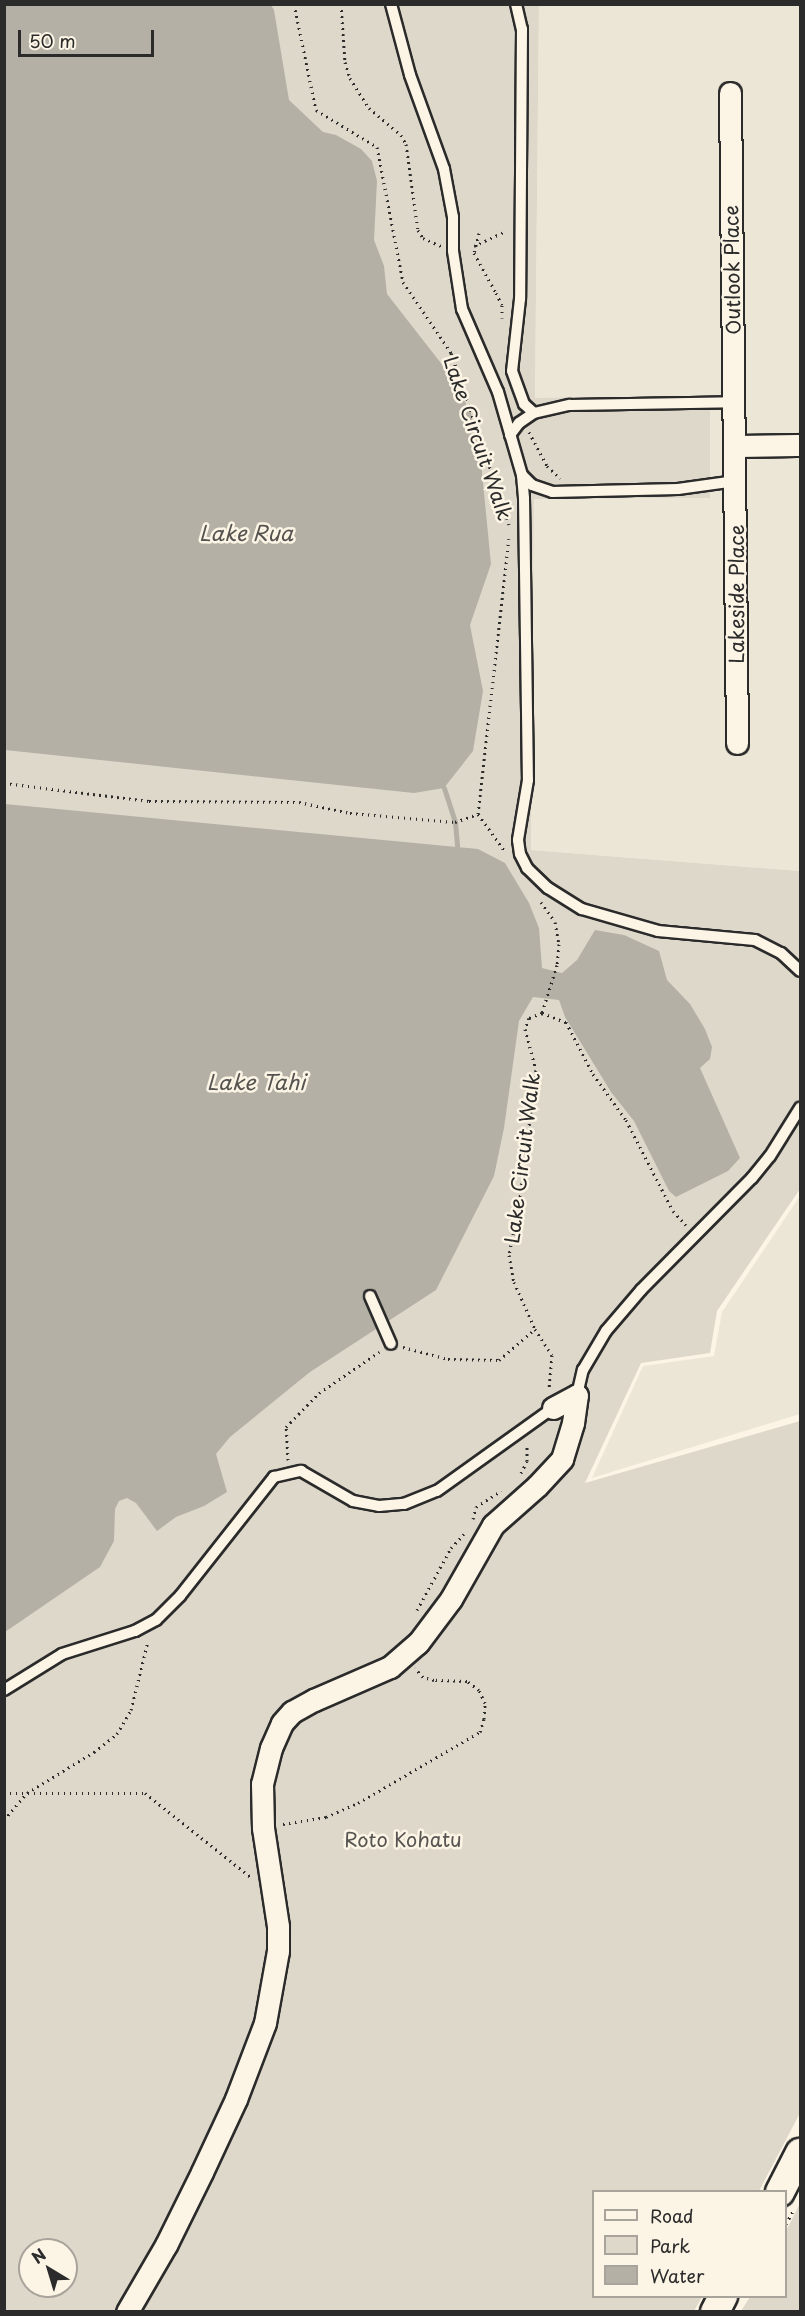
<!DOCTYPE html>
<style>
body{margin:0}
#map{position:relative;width:805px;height:2316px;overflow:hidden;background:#fcf5e5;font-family:"Playpen Sans",sans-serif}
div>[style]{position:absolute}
.built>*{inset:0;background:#ece6d7}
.green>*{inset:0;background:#ded8ca}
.water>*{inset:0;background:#b4b0a5}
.stream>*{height:5px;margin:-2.5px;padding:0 2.5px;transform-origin:2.5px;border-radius:2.5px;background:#b4b0a5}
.path>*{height:3px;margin-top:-1.5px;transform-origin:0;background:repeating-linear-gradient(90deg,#2b2b2b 0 1.5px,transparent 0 6px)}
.roads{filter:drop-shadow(2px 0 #2b2b2b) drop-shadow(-2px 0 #2b2b2b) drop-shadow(0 2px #2b2b2b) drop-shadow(0 -2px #2b2b2b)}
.lane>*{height:10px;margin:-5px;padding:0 5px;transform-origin:5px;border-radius:5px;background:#fcf5e5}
.street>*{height:21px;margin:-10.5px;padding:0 10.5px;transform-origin:10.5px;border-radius:10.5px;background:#fcf5e5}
.secondary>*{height:28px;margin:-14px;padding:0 14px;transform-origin:14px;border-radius:14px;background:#fcf5e5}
span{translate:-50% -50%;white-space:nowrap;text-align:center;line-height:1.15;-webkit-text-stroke:5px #fcf5e5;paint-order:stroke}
.street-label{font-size:20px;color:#2b2b2b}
.park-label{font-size:20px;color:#585653}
.water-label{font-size:21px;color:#545350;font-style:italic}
.frame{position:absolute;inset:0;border:6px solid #2b2b2b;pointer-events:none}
.legend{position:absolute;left:592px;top:2190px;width:195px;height:108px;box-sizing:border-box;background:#fcf5e5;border:2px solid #a8a49b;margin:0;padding:8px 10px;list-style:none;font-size:18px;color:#2b2b2b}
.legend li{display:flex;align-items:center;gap:12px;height:30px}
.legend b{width:30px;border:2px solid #a8a49b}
.north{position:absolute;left:18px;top:2238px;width:60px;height:60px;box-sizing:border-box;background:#fcf5e5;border:2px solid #a8a49b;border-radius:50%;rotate:322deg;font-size:16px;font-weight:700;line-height:24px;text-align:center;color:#2b2b2b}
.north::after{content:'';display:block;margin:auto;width:21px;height:27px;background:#2b2b2b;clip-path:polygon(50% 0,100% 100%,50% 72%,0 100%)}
.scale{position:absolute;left:18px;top:30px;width:136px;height:27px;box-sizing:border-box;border:3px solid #2b2b2b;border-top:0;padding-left:8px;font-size:18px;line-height:21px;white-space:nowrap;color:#2b2b2b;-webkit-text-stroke:4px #fcf5e5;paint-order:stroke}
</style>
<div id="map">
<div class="built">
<i style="clip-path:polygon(539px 5px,800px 5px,800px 871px,531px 850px,534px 499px,710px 498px,710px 396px,535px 399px)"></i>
<i style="clip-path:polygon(800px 1196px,800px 1414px,592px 1478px,643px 1366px,714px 1356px,722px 1312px)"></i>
</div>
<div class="green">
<i style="clip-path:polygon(evenodd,5px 5px,539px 5px,535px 398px,710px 396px,710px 498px,534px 499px,531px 850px,800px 871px,800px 1189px,717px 1311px,710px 1353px,641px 1363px,585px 1483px,800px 1421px,800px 2113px,759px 2191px,594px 2192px,594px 2296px,702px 2297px,694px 2311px,5px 2312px,5px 5px,30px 2250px,66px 2250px,66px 2286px,30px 2286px,30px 2250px)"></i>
<i style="clip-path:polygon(800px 2203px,800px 2311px,741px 2311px,750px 2297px,786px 2296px,786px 2231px)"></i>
</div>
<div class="water">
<i style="clip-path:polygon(5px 4px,271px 5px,274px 10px,289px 100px,323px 132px,336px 135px,361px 149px,372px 161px,377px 181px,374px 240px,384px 266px,387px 294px,451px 376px,471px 413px,481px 462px,491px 564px,470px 625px,483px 691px,473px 751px,444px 788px,414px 793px,5px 750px)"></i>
<i style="clip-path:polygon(5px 804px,478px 849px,505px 863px,529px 903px,539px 928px,542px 968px,562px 973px,577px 960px,595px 930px,624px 935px,659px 951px,667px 980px,690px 1004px,705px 1029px,712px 1047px,710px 1059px,700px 1068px,740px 1158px,728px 1171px,676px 1197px,669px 1191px,634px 1121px,611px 1092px,565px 1017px,559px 1000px,533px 997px,519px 1021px,504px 1128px,494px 1176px,436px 1290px,310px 1372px,230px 1437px,216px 1454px,227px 1492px,204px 1506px,176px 1517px,157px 1531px,136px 1503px,127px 1498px,119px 1501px,115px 1509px,114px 1541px,100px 1567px,5px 1632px)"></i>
</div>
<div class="stream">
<i style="left:444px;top:788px;width:36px;rotate:72deg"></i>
<i style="left:455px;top:822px;width:24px;rotate:85deg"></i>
</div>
<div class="path">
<i style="left:294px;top:4px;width:108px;rotate:78.3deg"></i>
<i style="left:316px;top:110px;width:71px;rotate:31.2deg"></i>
<i style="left:377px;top:147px;width:137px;rotate:79.1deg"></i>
<i style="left:403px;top:282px;width:86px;rotate:55.9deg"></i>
<i style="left:451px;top:353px;width:181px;rotate:71.3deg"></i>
<i style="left:341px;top:4px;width:58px;rotate:86.1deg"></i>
<i style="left:345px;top:62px;width:17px;rotate:73deg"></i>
<i style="left:350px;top:78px;width:36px;rotate:58deg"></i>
<i style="left:369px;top:108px;width:42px;rotate:40.2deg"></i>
<i style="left:401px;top:135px;width:10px;rotate:61deg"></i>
<i style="left:406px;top:144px;width:87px;rotate:82.1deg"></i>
<i style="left:418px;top:230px;width:9px;rotate:58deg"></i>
<i style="left:423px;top:238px;width:20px;rotate:24deg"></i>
<i style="left:479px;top:233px;width:21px;rotate:104deg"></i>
<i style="left:474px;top:253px;width:46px;rotate:61.2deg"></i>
<i style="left:496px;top:293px;width:13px;rotate:63deg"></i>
<i style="left:502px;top:305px;width:13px;rotate:90deg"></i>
<i style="left:474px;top:246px;width:35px;rotate:-25deg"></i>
<i style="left:529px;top:432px;width:38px;rotate:62deg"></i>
<i style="left:547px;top:466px;width:18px;rotate:43deg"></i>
<i style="left:4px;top:783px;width:146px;rotate:7.1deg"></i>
<i style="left:149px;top:801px;width:150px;rotate:0.4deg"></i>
<i style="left:299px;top:802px;width:52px;rotate:12.2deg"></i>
<i style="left:350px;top:813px;width:105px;rotate:4.9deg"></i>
<i style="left:455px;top:822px;width:24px;rotate:-19deg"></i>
<i style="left:478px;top:814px;width:44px;rotate:54.2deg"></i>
<i style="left:478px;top:814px;width:277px;rotate:-83.6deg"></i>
<i style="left:541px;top:902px;width:24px;rotate:55deg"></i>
<i style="left:555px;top:922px;width:22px;rotate:80deg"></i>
<i style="left:559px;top:944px;width:21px;rotate:95deg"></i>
<i style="left:557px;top:965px;width:50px;rotate:107.4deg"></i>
<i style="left:542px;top:1013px;width:14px;rotate:159deg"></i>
<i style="left:529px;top:1018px;width:12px;rotate:110deg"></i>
<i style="left:525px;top:1029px;width:42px;rotate:75deg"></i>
<i style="left:536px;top:1070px;width:129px;rotate:97.1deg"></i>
<i style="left:520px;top:1198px;width:58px;rotate:100.9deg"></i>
<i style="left:509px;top:1255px;width:27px;rotate:80deg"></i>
<i style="left:514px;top:1282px;width:51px;rotate:65.9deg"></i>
<i style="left:535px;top:1329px;width:31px;rotate:57deg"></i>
<i style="left:552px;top:1355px;width:35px;rotate:95deg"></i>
<i style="left:542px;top:1013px;width:26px;rotate:21deg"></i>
<i style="left:566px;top:1022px;width:59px;rotate:62.6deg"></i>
<i style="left:593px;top:1074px;width:57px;rotate:54.3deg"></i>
<i style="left:626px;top:1120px;width:102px;rotate:62.7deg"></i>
<i style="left:673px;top:1211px;width:19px;rotate:47deg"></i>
<i style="left:403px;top:1347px;width:47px;rotate:14.9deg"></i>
<i style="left:448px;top:1359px;width:51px;rotate:1.1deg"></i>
<i style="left:499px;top:1360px;width:48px;rotate:-40.7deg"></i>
<i style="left:288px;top:1460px;width:33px;rotate:-93deg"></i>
<i style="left:286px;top:1427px;width:47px;rotate:-45.9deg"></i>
<i style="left:319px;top:1393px;width:73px;rotate:-34.3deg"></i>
<i style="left:521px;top:1473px;width:13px;rotate:-63deg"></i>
<i style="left:527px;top:1461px;width:16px;rotate:-90deg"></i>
<i style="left:473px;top:1519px;width:12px;rotate:-76deg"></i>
<i style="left:476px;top:1507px;width:30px;rotate:-33deg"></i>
<i style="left:417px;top:1610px;width:71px;rotate:-61.3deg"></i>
<i style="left:451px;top:1548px;width:19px;rotate:-47deg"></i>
<i style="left:4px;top:1793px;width:141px"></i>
<i style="left:145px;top:1793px;width:137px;rotate:38.5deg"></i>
<i style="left:4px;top:1820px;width:35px;rotate:-50deg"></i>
<i style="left:27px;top:1793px;width:79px;rotate:-31.5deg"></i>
<i style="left:94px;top:1752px;width:29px;rotate:-38deg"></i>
<i style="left:117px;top:1734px;width:28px;rotate:-60deg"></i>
<i style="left:131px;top:1710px;width:71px;rotate:-76.2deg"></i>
<i style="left:283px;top:1824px;width:44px;rotate:-9.2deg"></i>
<i style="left:326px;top:1817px;width:35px;rotate:-24deg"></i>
<i style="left:358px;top:1803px;width:141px;rotate:-30.2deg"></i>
<i style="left:480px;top:1732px;width:14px;rotate:-73deg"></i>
<i style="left:484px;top:1719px;width:16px;rotate:-86deg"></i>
<i style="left:485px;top:1703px;width:14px;rotate:-115deg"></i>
<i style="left:479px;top:1690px;width:15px;rotate:-143deg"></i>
<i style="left:467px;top:1681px;width:33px;rotate:-178deg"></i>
<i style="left:434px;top:1680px;width:11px;rotate:-165deg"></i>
<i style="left:423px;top:1677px;width:12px;rotate:-132deg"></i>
<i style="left:786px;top:2224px;width:15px;rotate:-62deg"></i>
</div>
<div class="roads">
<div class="lane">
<i style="left:391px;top:4px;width:73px;rotate:75deg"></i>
<i style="left:410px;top:75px;width:100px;rotate:70.1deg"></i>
<i style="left:444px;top:169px;width:49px;rotate:79.4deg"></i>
<i style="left:453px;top:217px;width:34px;rotate:90deg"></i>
<i style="left:453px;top:251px;width:59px;rotate:81.2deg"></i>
<i style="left:462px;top:309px;width:90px;rotate:66.6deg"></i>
<i style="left:498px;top:392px;width:86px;rotate:73.9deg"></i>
<i style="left:522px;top:475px;width:23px;rotate:85deg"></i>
<i style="left:524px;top:498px;width:282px;rotate:89.2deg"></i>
<i style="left:528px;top:780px;width:61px;rotate:99.5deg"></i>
<i style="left:518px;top:840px;width:14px;rotate:82deg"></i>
<i style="left:520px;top:854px;width:16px;rotate:63deg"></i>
<i style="left:527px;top:868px;width:29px;rotate:44deg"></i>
<i style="left:548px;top:888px;width:40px;rotate:32deg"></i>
<i style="left:582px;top:909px;width:79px;rotate:16.1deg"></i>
<i style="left:658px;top:931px;width:97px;rotate:5.3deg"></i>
<i style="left:755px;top:940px;width:29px;rotate:27deg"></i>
<i style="left:781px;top:953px;width:26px;rotate:43deg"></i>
<i style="left:516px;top:4px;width:26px;rotate:77deg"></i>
<i style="left:522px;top:29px;width:270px;rotate:90.4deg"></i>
<i style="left:520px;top:299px;width:72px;rotate:96.3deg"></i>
<i style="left:512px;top:371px;width:35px;rotate:70deg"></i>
<i style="left:524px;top:404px;width:13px;rotate:42deg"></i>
<i style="left:510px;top:435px;width:15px;rotate:-53deg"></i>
<i style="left:519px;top:423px;width:18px;rotate:-34deg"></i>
<i style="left:534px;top:413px;width:37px;rotate:-13deg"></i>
<i style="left:570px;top:405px;width:164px;rotate:-1deg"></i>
<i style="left:522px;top:475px;width:14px;rotate:45deg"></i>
<i style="left:532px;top:485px;width:21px;rotate:19deg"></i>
<i style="left:552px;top:492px;width:126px;rotate:-1.4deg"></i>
<i style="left:678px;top:489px;width:58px;rotate:-8deg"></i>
<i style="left:370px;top:1296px;width:52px;rotate:66.4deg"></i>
<i style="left:577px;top:1395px;width:26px;rotate:-77deg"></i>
<i style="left:583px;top:1370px;width:45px;rotate:-59.5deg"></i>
<i style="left:606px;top:1331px;width:54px;rotate:-49.5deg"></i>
<i style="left:641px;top:1290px;width:158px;rotate:-45.3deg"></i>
<i style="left:752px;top:1178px;width:28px;rotate:-51deg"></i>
<i style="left:770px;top:1156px;width:57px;rotate:-58deg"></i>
<i style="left:4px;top:1690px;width:68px;rotate:-31.8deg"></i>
<i style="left:62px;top:1654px;width:77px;rotate:-17.5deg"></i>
<i style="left:135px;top:1631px;width:24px;rotate:-28deg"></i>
<i style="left:156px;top:1620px;width:34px;rotate:-45deg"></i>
<i style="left:180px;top:1596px;width:152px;rotate:-51.7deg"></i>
<i style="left:274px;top:1477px;width:28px;rotate:-13deg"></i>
<i style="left:301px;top:1471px;width:60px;rotate:30deg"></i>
<i style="left:353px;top:1501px;width:26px;rotate:11deg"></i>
<i style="left:379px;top:1506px;width:25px;rotate:-5deg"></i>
<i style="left:404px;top:1504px;width:35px;rotate:-22deg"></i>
<i style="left:437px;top:1491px;width:143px;rotate:-35.6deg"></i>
</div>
<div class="street">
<i style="left:730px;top:93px;width:650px;rotate:89.38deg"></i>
<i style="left:735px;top:446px;width:65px;rotate:-0.9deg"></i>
<i style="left:553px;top:1408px;width:27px;rotate:-28deg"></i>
<i style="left:127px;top:2312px;width:78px;rotate:-59.8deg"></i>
<i style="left:166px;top:2245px;width:81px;rotate:-63.7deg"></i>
<i style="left:202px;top:2172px;width:81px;rotate:-65deg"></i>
<i style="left:236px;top:2099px;width:81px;rotate:-69.1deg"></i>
<i style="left:265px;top:2023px;width:73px;rotate:-79.8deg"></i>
<i style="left:278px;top:1951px;width:25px;rotate:-90deg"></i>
<i style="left:278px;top:1926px;width:99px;rotate:-98.7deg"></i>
<i style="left:263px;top:1828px;width:44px;rotate:-91.3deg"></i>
<i style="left:262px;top:1784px;width:37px;rotate:-76deg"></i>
<i style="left:271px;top:1748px;width:27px;rotate:-66deg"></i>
<i style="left:282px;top:1723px;width:15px;rotate:-48deg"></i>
<i style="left:292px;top:1712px;width:25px;rotate:-29deg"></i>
<i style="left:314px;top:1700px;width:83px;rotate:-23.5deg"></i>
<i style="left:390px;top:1667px;width:37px;rotate:-41deg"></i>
<i style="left:418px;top:1643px;width:55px;rotate:-53.1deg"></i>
<i style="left:451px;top:1599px;width:85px;rotate:-60.4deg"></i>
<i style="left:493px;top:1525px;width:59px;rotate:-41.6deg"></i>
<i style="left:537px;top:1486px;width:37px;rotate:-47deg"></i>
<i style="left:562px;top:1459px;width:38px;rotate:-73deg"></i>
<i style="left:573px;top:1423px;width:28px;rotate:-82deg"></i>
</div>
<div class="secondary">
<i style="left:780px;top:2192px;width:44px;rotate:-62.9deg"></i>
<i style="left:715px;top:2312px;width:18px;rotate:-63deg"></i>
</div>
</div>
<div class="street-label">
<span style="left:732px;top:270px;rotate:-91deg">Outlook Place</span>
<span style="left:478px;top:438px;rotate:71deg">Lake Circuit Walk</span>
<span style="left:736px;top:594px;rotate:-90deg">Lakeside Place</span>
<span style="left:522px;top:1158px;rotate:-83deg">Lake Circuit Walk</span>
</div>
<div class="park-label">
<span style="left:403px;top:1839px">Roto Kohatu</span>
</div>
<div class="water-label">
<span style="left:246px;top:532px">Lake Rua</span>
<span style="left:256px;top:1081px">Lake Tahi</span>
</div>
<div class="frame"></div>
<ul class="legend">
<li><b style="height:8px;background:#fcf5e5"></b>Road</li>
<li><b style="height:16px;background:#ded8ca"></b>Park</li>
<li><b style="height:16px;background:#b4b0a5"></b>Water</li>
</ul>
<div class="north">N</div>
<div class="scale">50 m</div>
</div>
